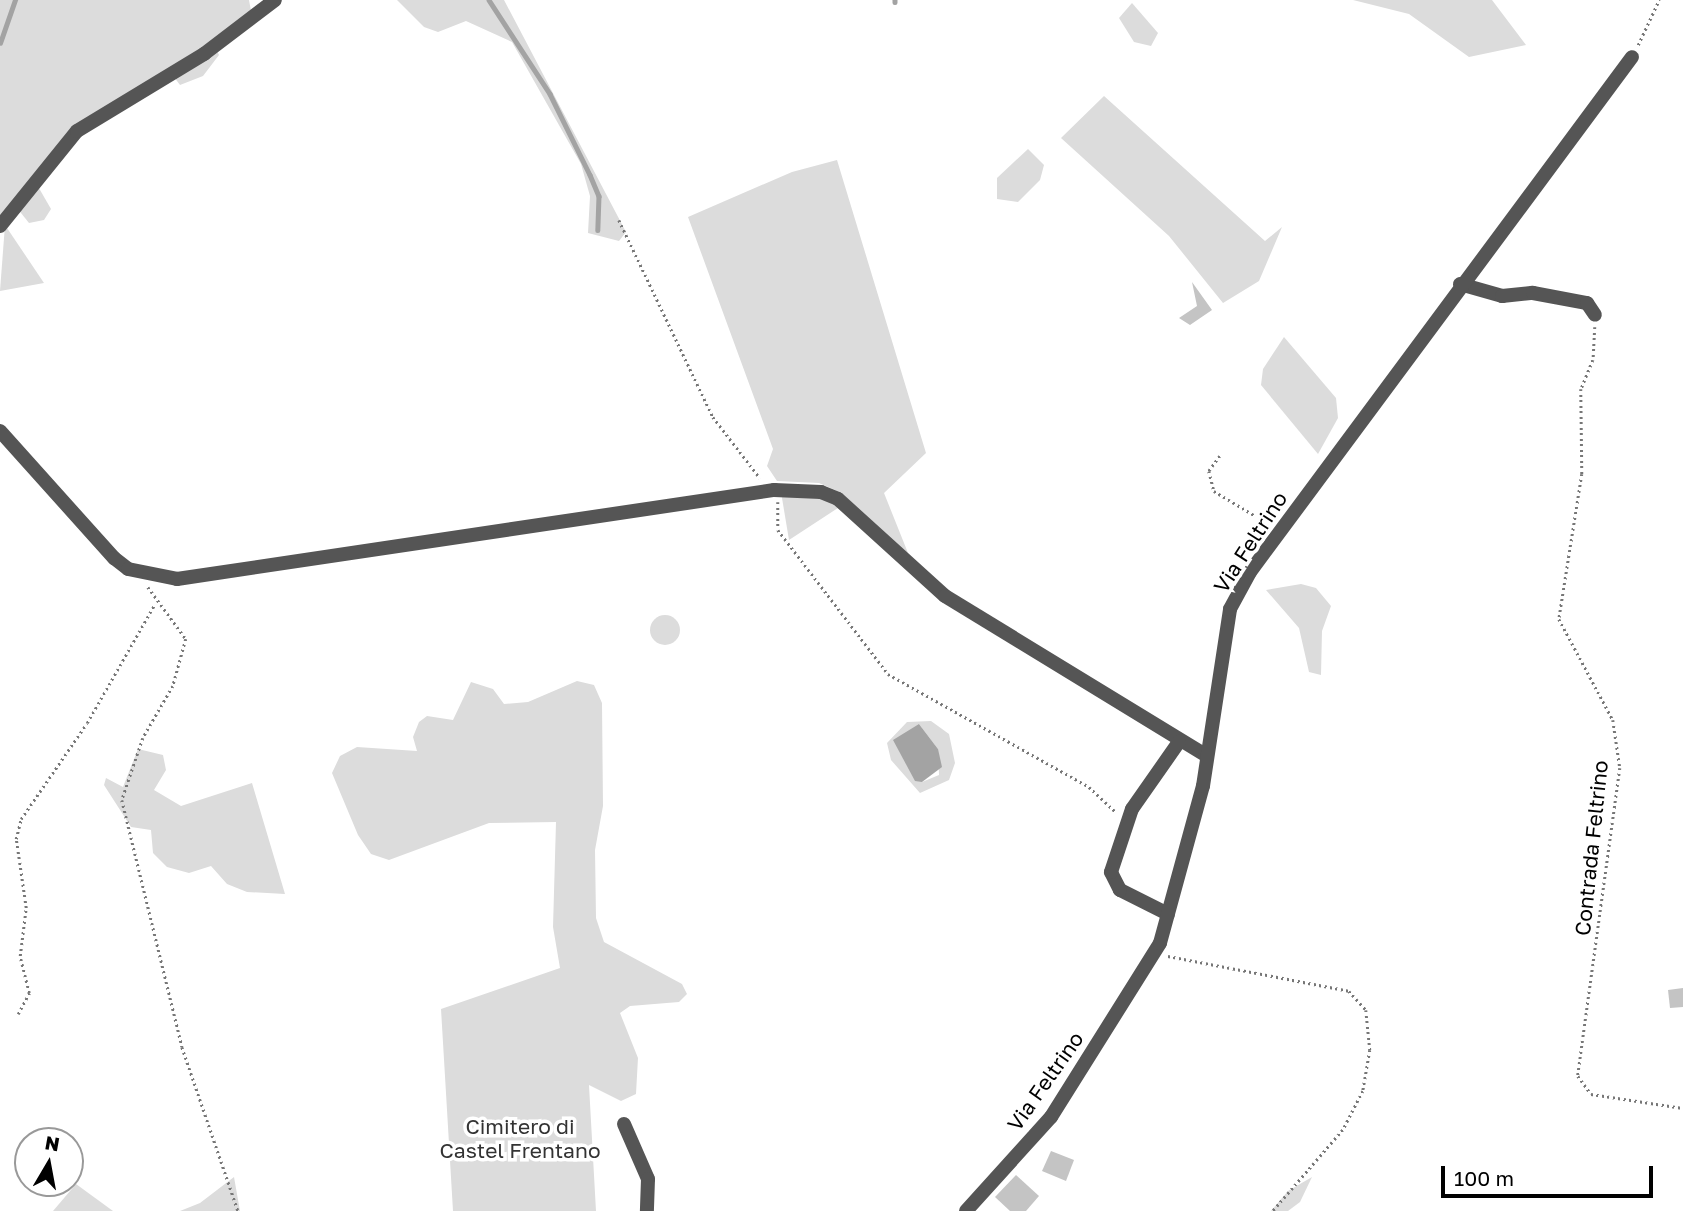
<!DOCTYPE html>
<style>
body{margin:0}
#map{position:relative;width:1683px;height:1211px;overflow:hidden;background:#fff;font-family:"Golos Text",sans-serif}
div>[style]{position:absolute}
.green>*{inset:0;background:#dcdcdc}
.round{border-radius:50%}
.water>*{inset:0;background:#a3a3a3}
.stream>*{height:4.5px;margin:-2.25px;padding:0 2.25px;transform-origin:2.25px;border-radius:2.25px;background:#a3a3a3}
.building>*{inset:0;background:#c4c4c4}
.path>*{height:2.5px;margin-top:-1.25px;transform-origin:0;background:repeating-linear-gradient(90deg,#777 0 2px,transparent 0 5.5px)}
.minor>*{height:14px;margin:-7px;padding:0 7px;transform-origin:7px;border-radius:7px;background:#555}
span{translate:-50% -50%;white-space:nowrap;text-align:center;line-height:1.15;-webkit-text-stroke:7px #fff;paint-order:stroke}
.street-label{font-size:21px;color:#000}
.park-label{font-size:21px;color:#333}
.north{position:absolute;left:14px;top:1127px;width:70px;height:70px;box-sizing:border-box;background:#fff;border:2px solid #999;border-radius:50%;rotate:10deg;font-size:19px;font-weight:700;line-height:28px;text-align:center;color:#000}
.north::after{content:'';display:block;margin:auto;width:24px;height:32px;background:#000;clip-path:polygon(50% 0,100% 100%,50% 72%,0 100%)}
.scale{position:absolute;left:1441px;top:1166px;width:212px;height:32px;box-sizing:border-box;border:4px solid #000;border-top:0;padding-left:9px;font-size:21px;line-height:24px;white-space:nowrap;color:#000;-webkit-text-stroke:5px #fff;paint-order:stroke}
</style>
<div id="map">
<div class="green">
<i style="clip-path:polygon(0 0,249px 0,251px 11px,212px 40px,219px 55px,203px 76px,180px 85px,168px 69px,72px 128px,0 216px)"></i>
<i style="clip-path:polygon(397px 0,504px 0,626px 232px,619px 241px,588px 233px,590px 196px,581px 164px,512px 42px,466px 21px,438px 32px,424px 27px)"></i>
<i style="clip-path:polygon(1353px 0,1492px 0,1526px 45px,1469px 57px,1409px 14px)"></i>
<i style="clip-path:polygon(1132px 3px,1158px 33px,1151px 46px,1134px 42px,1119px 18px)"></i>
<i style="clip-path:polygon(1104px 96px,1265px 241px,1282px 227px,1259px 281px,1223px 303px,1169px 236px,1061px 138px)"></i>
<i style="clip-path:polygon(1028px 149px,1044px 165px,1040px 180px,1018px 202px,997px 199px,997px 178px)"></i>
<i style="clip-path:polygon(837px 160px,926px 453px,884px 493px,912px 563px,842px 493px,819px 483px,777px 481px,767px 466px,773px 449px,688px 217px,792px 172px)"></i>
<i style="clip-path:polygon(36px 183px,51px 209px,44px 220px,29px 223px,17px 208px)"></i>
<i style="clip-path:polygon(5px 225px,44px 283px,0 291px)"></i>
<i style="clip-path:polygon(1284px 337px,1336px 398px,1338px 418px,1318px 454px,1261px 385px,1263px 369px)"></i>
<i style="clip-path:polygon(781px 492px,815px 492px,841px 506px,789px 540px)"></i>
<i style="clip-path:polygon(1301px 584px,1316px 588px,1331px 606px,1322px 631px,1321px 675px,1309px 672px,1299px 628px,1266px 590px)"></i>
<i class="round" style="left:650px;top:615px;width:30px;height:30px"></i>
<i style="clip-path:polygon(577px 681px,594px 685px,602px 703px,603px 806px,595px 850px,596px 918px,604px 942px,682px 984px,687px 994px,679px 1002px,630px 1006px,620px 1013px,638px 1058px,636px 1094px,621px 1101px,589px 1085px,596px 1211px,453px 1211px,441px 1009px,560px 968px,553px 927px,556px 822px,489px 823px,389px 860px,371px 854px,358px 835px,332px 773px,340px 756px,357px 747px,417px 751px,413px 737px,419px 722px,427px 716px,453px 720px,471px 682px,493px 689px,504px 704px,528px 702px)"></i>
<i style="clip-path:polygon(evenodd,931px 721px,949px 734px,955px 763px,949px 780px,920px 793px,891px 760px,887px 743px,907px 722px,931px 721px,919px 724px,938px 749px,939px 775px,922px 782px,919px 724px)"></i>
<i style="clip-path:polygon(138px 749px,163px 755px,166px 770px,154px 790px,181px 806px,252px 783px,285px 894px,247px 892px,227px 884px,211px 866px,189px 873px,167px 867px,153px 853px,151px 830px,131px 827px,104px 785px,106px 778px,123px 787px)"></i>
<i style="clip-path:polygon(234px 1177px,240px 1211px,180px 1211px,200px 1203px)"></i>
<i style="clip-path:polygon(1312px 1177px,1300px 1202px,1288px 1211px,1271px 1211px,1288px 1191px)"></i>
<i style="clip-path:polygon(76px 1184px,113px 1211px,53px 1211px)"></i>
</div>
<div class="water">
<i style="clip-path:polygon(919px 724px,938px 749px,942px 767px,922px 782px,915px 781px,893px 740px)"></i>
</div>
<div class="stream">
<i style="left:489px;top:0;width:112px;rotate:57deg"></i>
<i style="left:550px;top:94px;width:90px;rotate:63.7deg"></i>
<i style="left:590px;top:175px;width:23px;rotate:67deg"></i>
<i style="left:599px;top:196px;width:34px;rotate:92deg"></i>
<i style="left:895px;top:0;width:2px;rotate:90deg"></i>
<i style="left:0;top:43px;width:46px;rotate:-70.8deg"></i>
</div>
<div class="building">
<i style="clip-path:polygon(1192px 282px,1212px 310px,1190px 325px,1179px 318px,1197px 306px)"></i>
<i style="clip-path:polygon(1683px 988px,1683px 1007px,1670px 1008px,1668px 990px)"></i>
<i style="clip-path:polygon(1051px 1151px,1074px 1160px,1066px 1181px,1042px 1171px)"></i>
<i style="clip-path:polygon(1016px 1175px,1039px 1196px,1026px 1211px,1010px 1211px,995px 1197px)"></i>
</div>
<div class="path">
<i style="left:1638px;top:45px;width:50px;rotate:-65deg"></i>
<i style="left:619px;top:220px;width:218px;rotate:64.5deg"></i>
<i style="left:713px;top:417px;width:77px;rotate:52.4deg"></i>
<i style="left:1595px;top:327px;width:33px;rotate:93deg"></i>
<i style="left:1593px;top:360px;width:31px;rotate:112deg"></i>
<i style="left:1581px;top:389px;width:85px;rotate:89.3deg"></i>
<i style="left:1582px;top:474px;width:147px;rotate:99deg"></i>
<i style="left:1559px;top:619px;width:115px;rotate:61.9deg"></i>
<i style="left:1613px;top:720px;width:49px;rotate:81.7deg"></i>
<i style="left:1620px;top:768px;width:311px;rotate:97.8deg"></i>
<i style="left:1578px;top:1076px;width:22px;rotate:54deg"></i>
<i style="left:1591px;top:1094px;width:93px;rotate:8.7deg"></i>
<i style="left:1220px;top:456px;width:19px;rotate:126deg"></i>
<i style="left:1209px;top:471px;width:21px;rotate:76deg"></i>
<i style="left:1214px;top:491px;width:47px;rotate:31deg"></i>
<i style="left:778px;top:502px;width:28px;rotate:90deg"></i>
<i style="left:778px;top:530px;width:181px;rotate:52.6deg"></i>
<i style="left:888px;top:674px;width:231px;rotate:29.3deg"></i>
<i style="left:1089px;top:787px;width:37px;rotate:43deg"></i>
<i style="left:148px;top:587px;width:64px;rotate:53.8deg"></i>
<i style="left:186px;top:639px;width:49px;rotate:105.5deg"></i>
<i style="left:173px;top:686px;width:60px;rotate:120deg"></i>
<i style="left:143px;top:738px;width:65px;rotate:108.7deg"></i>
<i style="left:122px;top:800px;width:254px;rotate:76.3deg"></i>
<i style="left:182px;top:1047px;width:173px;rotate:71.1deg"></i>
<i style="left:1168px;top:956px;width:184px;rotate:10.9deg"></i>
<i style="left:1349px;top:991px;width:25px;rotate:48deg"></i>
<i style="left:1366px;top:1010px;width:40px;rotate:84.3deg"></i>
<i style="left:1370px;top:1050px;width:42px;rotate:99.7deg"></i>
<i style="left:1363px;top:1091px;width:44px;rotate:117.1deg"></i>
<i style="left:1343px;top:1130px;width:107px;rotate:130.8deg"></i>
<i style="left:18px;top:1014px;width:24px;rotate:-62deg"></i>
<i style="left:29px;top:993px;width:38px;rotate:-104deg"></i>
<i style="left:20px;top:956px;width:48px;rotate:-82.9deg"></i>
<i style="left:26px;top:908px;width:70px;rotate:-98.2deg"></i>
<i style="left:16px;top:839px;width:21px;rotate:-76deg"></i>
<i style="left:21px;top:819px;width:116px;rotate:-55.5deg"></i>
<i style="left:87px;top:723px;width:137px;rotate:-60.3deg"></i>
</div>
<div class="minor">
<i style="left:0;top:226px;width:122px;rotate:-51deg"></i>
<i style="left:77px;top:131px;width:149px;rotate:-31.2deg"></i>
<i style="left:204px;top:54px;width:89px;rotate:-37.3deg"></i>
<i style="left:1460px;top:284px;width:44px;rotate:15.9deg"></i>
<i style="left:1502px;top:296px;width:31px;rotate:-6deg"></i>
<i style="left:1533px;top:293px;width:55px;rotate:10.5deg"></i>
<i style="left:1587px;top:303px;width:14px;rotate:56deg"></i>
<i style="left:0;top:431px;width:171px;rotate:48.1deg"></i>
<i style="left:114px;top:558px;width:18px;rotate:38deg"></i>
<i style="left:128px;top:569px;width:50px;rotate:11.5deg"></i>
<i style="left:177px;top:579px;width:604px;rotate:-8.48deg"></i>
<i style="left:774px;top:490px;width:47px;rotate:2.4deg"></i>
<i style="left:821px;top:492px;width:18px;rotate:22deg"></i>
<i style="left:838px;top:499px;width:144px;rotate:42.2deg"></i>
<i style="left:945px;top:596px;width:307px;rotate:31.4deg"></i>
<i style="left:1168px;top:914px;width:54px;rotate:-153.4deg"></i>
<i style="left:1120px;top:890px;width:20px;rotate:-117deg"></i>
<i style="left:1111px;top:872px;width:66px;rotate:-71.6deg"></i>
<i style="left:1132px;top:809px;width:82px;rotate:-55deg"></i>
<i style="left:624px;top:1124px;width:60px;rotate:66.4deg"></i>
<i style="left:648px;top:1179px;width:32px;rotate:92deg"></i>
<i style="left:966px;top:1211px;width:127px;rotate:-47.9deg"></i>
<i style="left:1051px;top:1117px;width:205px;rotate:-57.9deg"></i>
<i style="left:1160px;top:943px;width:163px;rotate:-74.7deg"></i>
<i style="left:1203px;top:786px;width:179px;rotate:-81.3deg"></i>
<i style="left:1230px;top:609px;width:42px;rotate:-61.6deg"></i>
<i style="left:1250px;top:572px;width:641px;rotate:-53.43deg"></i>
</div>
<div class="street-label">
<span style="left:1250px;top:542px;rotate:-57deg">Via Feltrino</span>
<span style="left:1591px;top:848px;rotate:-84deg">Contrada Feltrino</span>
<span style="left:1045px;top:1081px;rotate:-55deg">Via Feltrino</span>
</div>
<div class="park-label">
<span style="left:520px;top:1138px">Cimitero di<br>Castel Frentano</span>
</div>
<div class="north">N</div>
<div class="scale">100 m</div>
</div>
